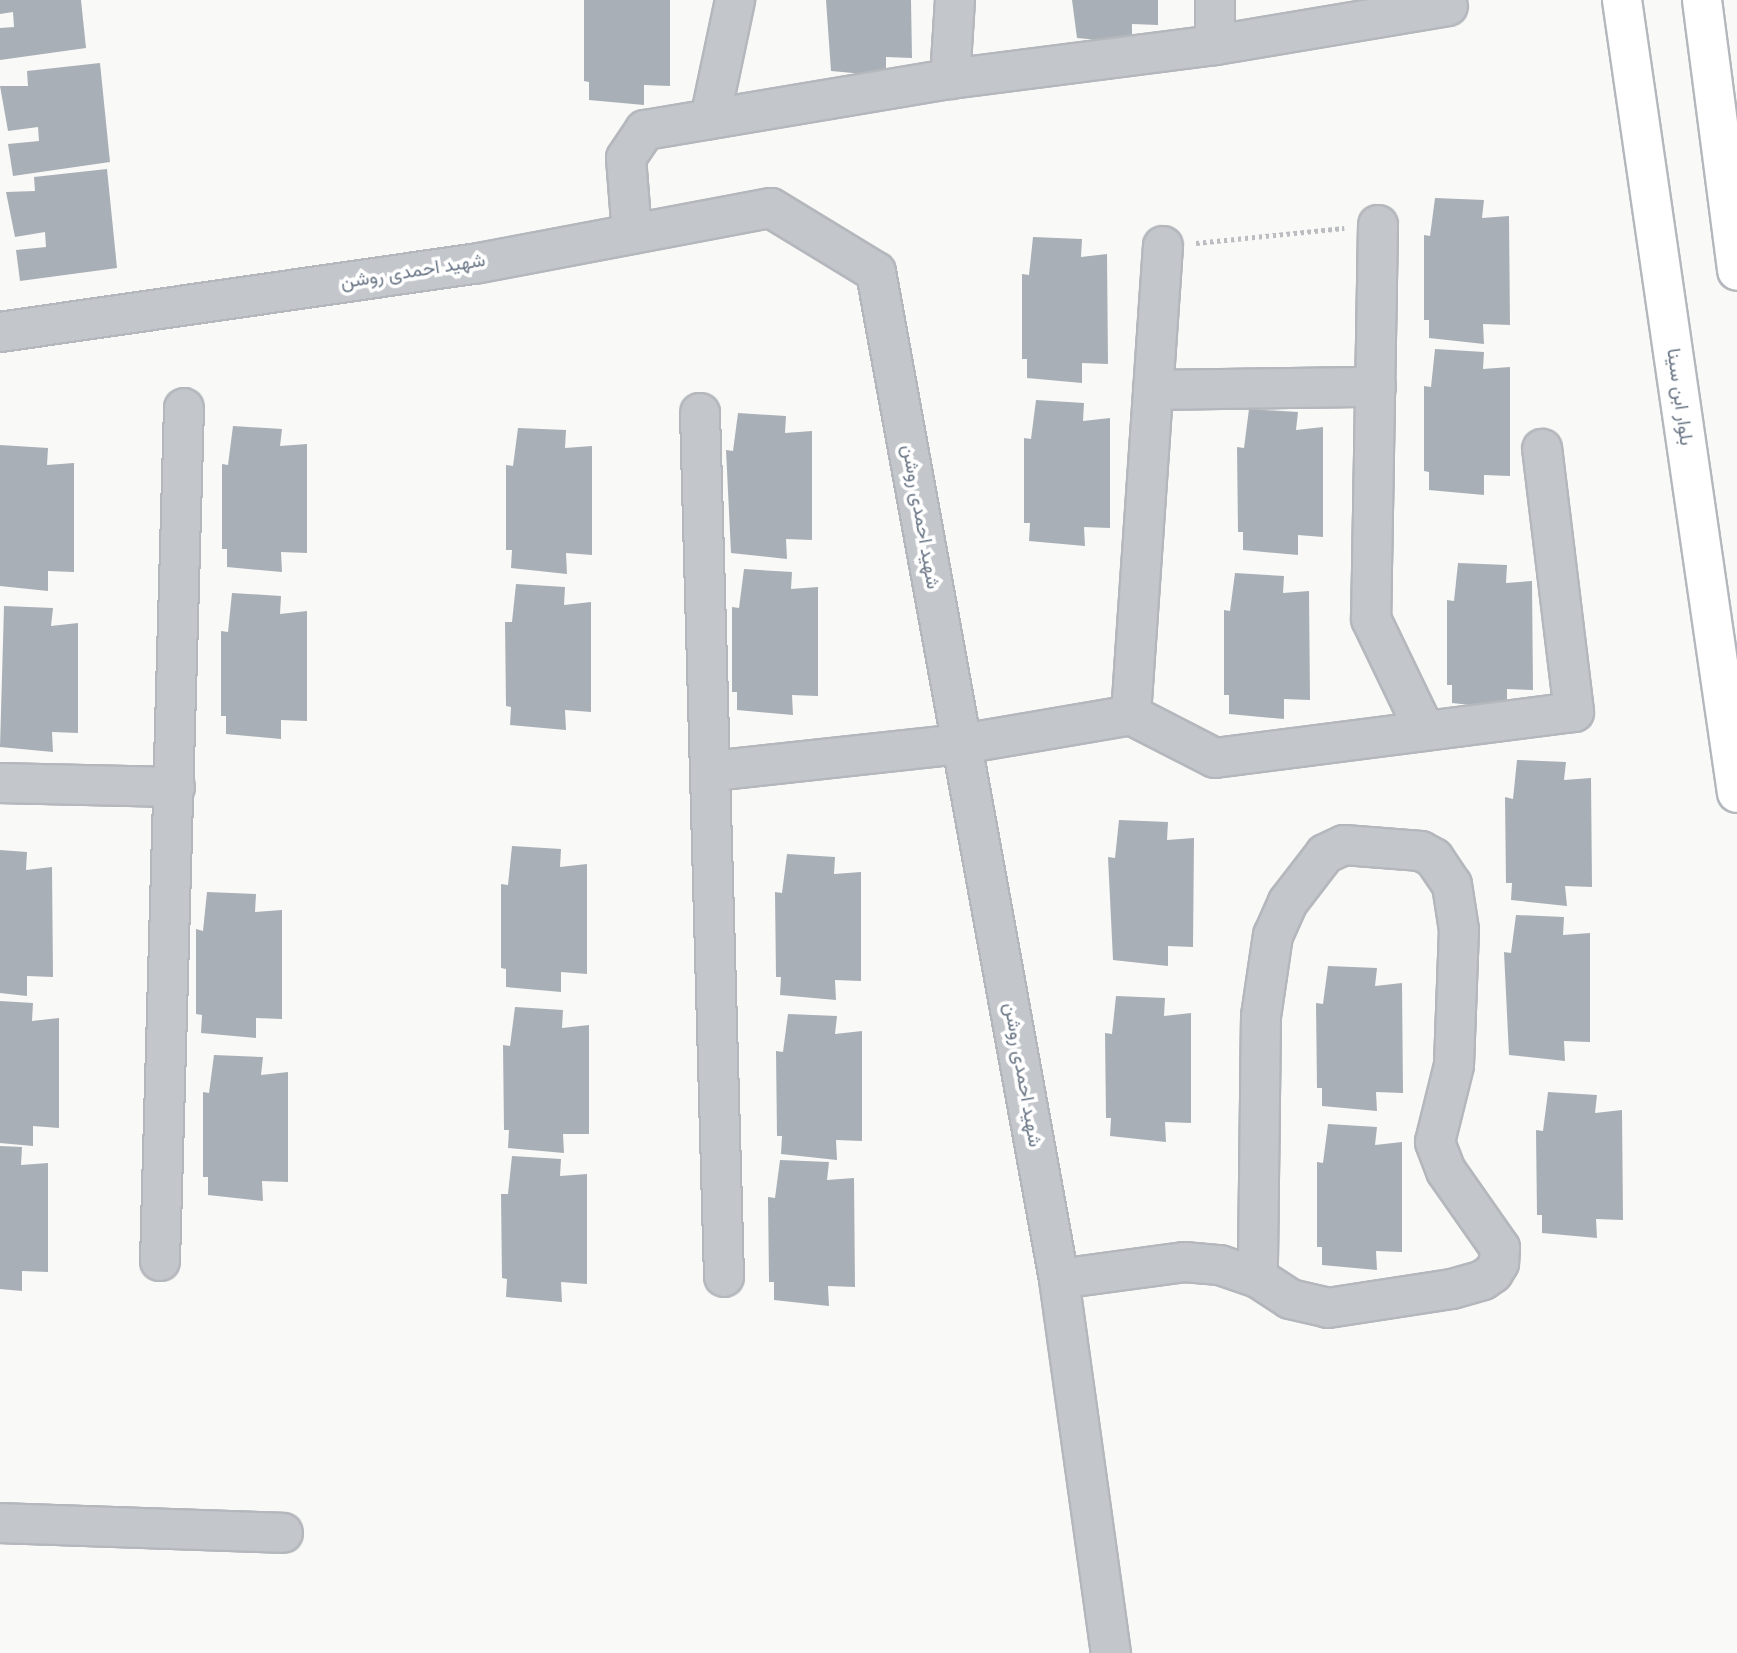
<!DOCTYPE html>
<meta charset="utf-8">
<style>
body{margin:0}
#map{position:relative;width:1737px;height:1653px;overflow:hidden;background:#f9f9f7;font-family:"Varela Round",Vazirmatn,sans-serif}
div>[style]{position:absolute}
.building>*{inset:0;background:#a9afb6}
.path>*{height:4.5px;margin-top:-2.25px;transform-origin:0;background:repeating-linear-gradient(90deg,#bbbdc0 0 3.5px,transparent 0 7px)}
.roads{filter:drop-shadow(2px 0 #b4b8bd) drop-shadow(-2px 0 #b4b8bd) drop-shadow(0 2px #b4b8bd) drop-shadow(0 -2px #b4b8bd)}
.minor>*{height:38px;margin:-19px;padding:0 19px;transform-origin:19px;border-radius:19px;background:#c3c6ca}
.major>*{height:38px;margin:-19px;padding:0 19px;transform-origin:19px;border-radius:19px;background:#fff}
span{translate:-50% -50%;white-space:nowrap;text-align:center;line-height:1.15;-webkit-text-stroke:7px #fff;paint-order:stroke}
.street-label{font-size:19px;color:#6b7786}
</style>
<div id="map">
<div class="building">
<i style="clip-path:polygon(0 0,81px 0,86px 48px,0 60px,0 28px,14px 27px,13px 12px,0 14px)"></i>
<i style="clip-path:polygon(584px 0,670px 0,670px 86px,644px 85px,644px 105px,589px 100px,589px 82px,584px 81px)"></i>
<i style="clip-path:polygon(826px 0,911px 0,912px 58px,886px 57px,886px 76px,831px 71px)"></i>
<i style="clip-path:polygon(1072px 0,1158px 0,1158px 25px,1132px 24px,1132px 43px,1077px 38px)"></i>
<i style="clip-path:polygon(100px 63px,110px 162px,13px 176px,8px 144px,39px 141px,38px 127px,8px 131px,0 86px,28px 86px,27px 71px)"></i>
<i style="clip-path:polygon(107px 169px,117px 268px,20px 281px,16px 250px,46px 247px,45px 232px,15px 237px,6px 192px,35px 191px,34px 177px)"></i>
<i style="clip-path:polygon(1435px 198px,1484px 200px,1482px 218px,1509px 216px,1510px 325px,1483px 324px,1484px 344px,1429px 338px,1429px 320px,1424px 320px,1424px 235px,1430px 236px)"></i>
<i style="clip-path:polygon(1033px 237px,1082px 239px,1081px 257px,1107px 254px,1108px 364px,1082px 363px,1082px 383px,1027px 378px,1027px 359px,1022px 359px,1022px 274px,1029px 275px)"></i>
<i style="clip-path:polygon(1435px 349px,1484px 352px,1483px 369px,1510px 367px,1510px 476px,1484px 475px,1484px 495px,1429px 490px,1429px 472px,1424px 471px,1424px 386px,1431px 387px)"></i>
<i style="clip-path:polygon(1036px 400px,1084px 403px,1083px 421px,1110px 418px,1110px 528px,1084px 527px,1085px 546px,1029px 541px,1030px 523px,1024px 523px,1024px 438px,1031px 439px)"></i>
<i style="clip-path:polygon(1249px 409px,1298px 412px,1296px 430px,1323px 427px,1323px 537px,1298px 535px,1298px 555px,1243px 550px,1243px 532px,1238px 532px,1237px 447px,1244px 448px)"></i>
<i style="clip-path:polygon(738px 413px,786px 416px,785px 433px,812px 431px,812px 540px,786px 539px,787px 559px,731px 553px,726px 450px,733px 451px)"></i>
<i style="clip-path:polygon(233px 426px,282px 429px,280px 446px,307px 444px,307px 553px,281px 552px,282px 572px,227px 567px,227px 549px,222px 549px,222px 464px,228px 465px)"></i>
<i style="clip-path:polygon(518px 428px,566px 430px,565px 448px,592px 446px,592px 555px,566px 553px,567px 574px,511px 568px,512px 550px,506px 550px,506px 465px,513px 466px)"></i>
<i style="clip-path:polygon(0 445px,48px 448px,47px 465px,74px 463px,74px 572px,48px 571px,48px 591px,0 586px)"></i>
<i style="clip-path:polygon(1458px 563px,1507px 565px,1506px 583px,1532px 581px,1533px 690px,1507px 689px,1507px 709px,1452px 703px,1452px 685px,1447px 685px,1447px 600px,1454px 601px)"></i>
<i style="clip-path:polygon(744px 569px,792px 572px,791px 589px,818px 587px,818px 696px,792px 695px,793px 715px,737px 710px,737px 692px,732px 692px,732px 607px,739px 608px)"></i>
<i style="clip-path:polygon(1235px 573px,1284px 576px,1283px 593px,1309px 591px,1310px 700px,1284px 699px,1284px 719px,1229px 714px,1229px 695px,1224px 695px,1224px 610px,1230px 611px)"></i>
<i style="clip-path:polygon(516px 584px,565px 587px,564px 605px,591px 602px,591px 712px,565px 710px,566px 730px,510px 725px,511px 707px,506px 706px,505px 622px,512px 622px)"></i>
<i style="clip-path:polygon(232px 593px,281px 596px,280px 614px,307px 611px,307px 721px,281px 720px,281px 739px,226px 734px,226px 716px,221px 716px,221px 631px,228px 632px)"></i>
<i style="clip-path:polygon(4px 606px,53px 608px,51px 626px,78px 623px,78px 733px,52px 732px,53px 752px,0 747px)"></i>
<i style="clip-path:polygon(1517px 760px,1566px 762px,1564px 780px,1591px 778px,1592px 887px,1565px 886px,1567px 906px,1511px 900px,1512px 883px,1506px 883px,1505px 797px,1513px 799px)"></i>
<i style="clip-path:polygon(1119px 820px,1168px 822px,1167px 840px,1194px 838px,1193px 947px,1168px 946px,1168px 966px,1113px 960px,1108px 857px,1115px 858px)"></i>
<i style="clip-path:polygon(512px 846px,561px 849px,560px 867px,587px 864px,587px 974px,561px 972px,561px 992px,506px 987px,506px 969px,501px 968px,501px 884px,508px 885px)"></i>
<i style="clip-path:polygon(0 850px,27px 852px,26px 870px,52px 867px,53px 977px,27px 976px,27px 996px,0 993px)"></i>
<i style="clip-path:polygon(787px 854px,835px 857px,834px 874px,861px 872px,861px 981px,835px 980px,836px 1000px,780px 995px,781px 977px,776px 977px,775px 892px,782px 893px)"></i>
<i style="clip-path:polygon(207px 892px,256px 894px,255px 912px,282px 910px,282px 1019px,256px 1018px,256px 1038px,201px 1033px,202px 1015px,196px 1014px,196px 929px,203px 931px)"></i>
<i style="clip-path:polygon(1516px 915px,1564px 917px,1563px 935px,1590px 933px,1590px 1042px,1564px 1041px,1565px 1061px,1509px 1055px,1504px 952px,1511px 953px)"></i>
<i style="clip-path:polygon(1328px 966px,1377px 968px,1375px 986px,1402px 983px,1403px 1093px,1376px 1092px,1377px 1111px,1322px 1106px,1322px 1088px,1317px 1088px,1316px 1003px,1323px 1004px)"></i>
<i style="clip-path:polygon(1116px 996px,1165px 998px,1164px 1016px,1191px 1013px,1191px 1123px,1165px 1122px,1166px 1142px,1110px 1136px,1111px 1118px,1106px 1118px,1105px 1033px,1112px 1034px)"></i>
<i style="clip-path:polygon(0 1001px,33px 1003px,32px 1021px,59px 1018px,59px 1128px,33px 1126px,33px 1146px,0 1143px)"></i>
<i style="clip-path:polygon(515px 1007px,563px 1010px,562px 1028px,589px 1025px,589px 1134px,563px 1134px,564px 1153px,508px 1148px,509px 1130px,504px 1130px,503px 1045px,510px 1046px)"></i>
<i style="clip-path:polygon(788px 1014px,837px 1016px,835px 1034px,862px 1031px,862px 1141px,836px 1140px,837px 1160px,781px 1154px,782px 1136px,777px 1136px,776px 1051px,783px 1052px)"></i>
<i style="clip-path:polygon(214px 1055px,263px 1057px,261px 1075px,288px 1072px,288px 1182px,262px 1181px,263px 1201px,208px 1195px,208px 1177px,203px 1177px,203px 1092px,209px 1093px)"></i>
<i style="clip-path:polygon(1548px 1092px,1597px 1095px,1595px 1113px,1622px 1110px,1623px 1220px,1596px 1219px,1597px 1238px,1542px 1233px,1542px 1215px,1537px 1215px,1536px 1130px,1543px 1131px)"></i>
<i style="clip-path:polygon(1328px 1124px,1377px 1127px,1375px 1145px,1402px 1142px,1402px 1252px,1376px 1251px,1377px 1270px,1322px 1265px,1322px 1247px,1317px 1247px,1317px 1162px,1323px 1163px)"></i>
<i style="clip-path:polygon(0 1146px,22px 1147px,21px 1165px,48px 1163px,48px 1272px,22px 1271px,22px 1291px,0 1289px)"></i>
<i style="clip-path:polygon(512px 1156px,561px 1159px,560px 1176px,587px 1174px,587px 1284px,561px 1282px,562px 1302px,506px 1297px,507px 1279px,502px 1278px,501px 1194px,508px 1194px)"></i>
<i style="clip-path:polygon(780px 1160px,829px 1162px,827px 1180px,854px 1178px,855px 1287px,828px 1286px,829px 1306px,774px 1300px,774px 1282px,769px 1282px,768px 1197px,775px 1198px)"></i>
</div>
<div class="path">
<i style="left:1196px;top:243px;width:149px;rotate:-5.8deg"></i>
</div>
<div class="roads">
<div class="minor">
<i style="left:1215px;top:0;width:45px;rotate:90deg"></i>
<i style="left:950px;top:79px;width:79px;rotate:-86.4deg"></i>
<i style="left:710px;top:119px;width:122px;rotate:-78.1deg"></i>
<i style="left:1378px;top:225px;width:394px;rotate:91deg"></i>
<i style="left:1371px;top:619px;width:124px;rotate:64.3deg"></i>
<i style="left:632px;top:234px;width:76px;rotate:-94.5deg"></i>
<i style="left:626px;top:158px;width:34px;rotate:-56deg"></i>
<i style="left:645px;top:130px;width:309px;rotate:-9.5deg"></i>
<i style="left:950px;top:79px;width:267px;rotate:-7.3deg"></i>
<i style="left:1215px;top:45px;width:236px;rotate:-9.5deg"></i>
<i style="left:0;top:332px;width:479px;rotate:-8.2deg"></i>
<i style="left:474px;top:264px;width:302px;rotate:-10.7deg"></i>
<i style="left:771px;top:208px;width:123px;rotate:31.4deg"></i>
<i style="left:876px;top:272px;width:1023px;rotate:79.7deg"></i>
<i style="left:1059px;top:1279px;width:378px;rotate:82.1deg"></i>
<i style="left:1153px;top:390px;width:223px;rotate:-0.8deg"></i>
<i style="left:700px;top:413px;width:864px;rotate:88.41deg"></i>
<i style="left:1131px;top:715px;width:94px;rotate:27.1deg"></i>
<i style="left:1215px;top:758px;width:362px;rotate:-7.3deg"></i>
<i style="left:1574px;top:712px;width:265px;rotate:-96.9deg"></i>
<i style="left:712px;top:771px;width:251px;rotate:-6.2deg"></i>
<i style="left:962px;top:744px;width:171px;rotate:-9.7deg"></i>
<i style="left:1131px;top:715px;width:470px;rotate:-86.1deg"></i>
<i style="left:0;top:783px;width:175px;rotate:1.3deg"></i>
<i style="left:160px;top:1261px;width:853px;rotate:-88.39deg"></i>
<i style="left:1059px;top:1279px;width:126px;rotate:-7.7deg"></i>
<i style="left:1184px;top:1262px;width:36px;rotate:5deg"></i>
<i style="left:1220px;top:1265px;width:40px;rotate:18.9deg"></i>
<i style="left:1258px;top:1278px;width:38px;rotate:33deg"></i>
<i style="left:1290px;top:1299px;width:39px;rotate:13deg"></i>
<i style="left:1328px;top:1308px;width:125px;rotate:-8.7deg"></i>
<i style="left:1452px;top:1289px;width:32px;rotate:-16deg"></i>
<i style="left:1483px;top:1280px;width:12px;rotate:-35deg"></i>
<i style="left:1493px;top:1273px;width:12px;rotate:-59deg"></i>
<i style="left:1499px;top:1263px;width:15px;rotate:-86deg"></i>
<i style="left:1500px;top:1248px;width:94px;rotate:-125deg"></i>
<i style="left:1446px;top:1171px;width:31px;rotate:-111deg"></i>
<i style="left:1435px;top:1142px;width:79px;rotate:-76.1deg"></i>
<i style="left:1454px;top:1065px;width:135px;rotate:-87.9deg"></i>
<i style="left:1459px;top:930px;width:46px;rotate:-98.8deg"></i>
<i style="left:1452px;top:885px;width:32px;rotate:-124deg"></i>
<i style="left:1434px;top:858px;width:15px;rotate:-152deg"></i>
<i style="left:1421px;top:851px;width:77px;rotate:-175.5deg"></i>
<i style="left:1344px;top:845px;width:21px;rotate:155deg"></i>
<i style="left:1325px;top:854px;width:61px;rotate:127.6deg"></i>
<i style="left:1288px;top:902px;width:36px;rotate:114deg"></i>
<i style="left:1273px;top:935px;width:82px;rotate:98.4deg"></i>
<i style="left:1261px;top:1016px;width:262px;rotate:90.7deg"></i>
<i style="left:0;top:1523px;width:283px;rotate:2deg"></i>
</div>
<div class="major">
<i style="left:1622px;top:0;width:801px;rotate:81.75deg"></i>
<i style="left:1702px;top:0;width:273px;rotate:82.6deg"></i>
</div>
</div>
<div class="street-label">
<span style="left:413px;top:272px;rotate:-9deg">شهید احمدی روشن</span>
<span style="left:1679px;top:397px;rotate:82deg">بلوار ابن سینا</span>
<span style="left:920px;top:517px;rotate:80deg">شهید احمدی روشن</span>
<span style="left:1022px;top:1075px;rotate:80deg">شهید احمدی روشن</span>
</div>
</div>
